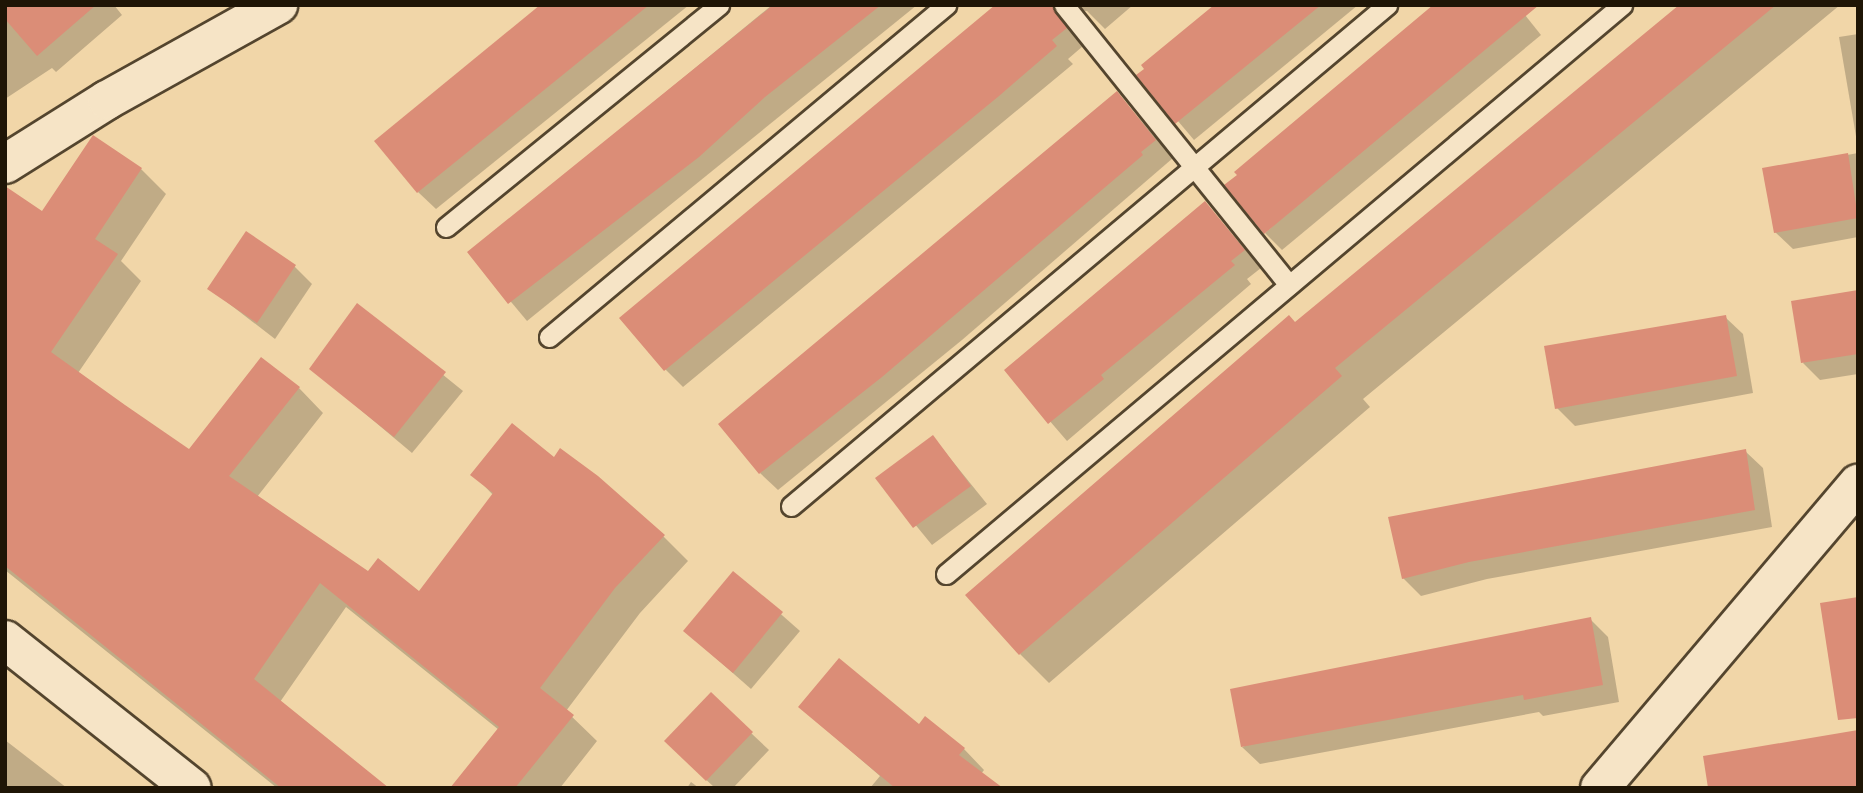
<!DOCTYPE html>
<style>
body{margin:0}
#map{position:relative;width:1863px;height:793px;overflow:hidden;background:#f1d6a8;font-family:"IM FELL English",serif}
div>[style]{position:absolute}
.shadow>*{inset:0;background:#0003}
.building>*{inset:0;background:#db8d77}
.roads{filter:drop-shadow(2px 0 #54452e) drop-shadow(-2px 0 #54452e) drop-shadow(0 2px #54452e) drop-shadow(0 -2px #54452e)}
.lane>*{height:19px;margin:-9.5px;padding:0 9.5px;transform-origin:9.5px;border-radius:9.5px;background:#f6e4c6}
.street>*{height:38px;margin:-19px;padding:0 19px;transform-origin:19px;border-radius:19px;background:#f6e4c6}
.secondary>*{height:38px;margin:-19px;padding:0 19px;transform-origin:19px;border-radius:19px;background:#f6e4c6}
span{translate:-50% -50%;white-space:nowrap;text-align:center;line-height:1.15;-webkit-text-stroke:5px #f6e4c6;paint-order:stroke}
.frame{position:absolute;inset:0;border:7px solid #1f1506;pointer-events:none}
</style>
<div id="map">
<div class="shadow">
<i style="clip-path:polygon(6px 5px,114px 5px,122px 15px,56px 72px,52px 68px,5px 99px)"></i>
<i style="clip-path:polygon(543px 5px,689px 5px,436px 209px,418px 192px)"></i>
<i style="clip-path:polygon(772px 5px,917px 5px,527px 321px,470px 253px)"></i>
<i style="clip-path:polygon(999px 5px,1133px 5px,1105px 29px,1087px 11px,1073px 13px,1069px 26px,1083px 46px,1068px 59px,1073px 64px,683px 387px,665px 369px)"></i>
<i style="clip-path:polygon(1215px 5px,1358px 5px,1194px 140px,1139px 75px)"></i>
<i style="clip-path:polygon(1517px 5px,1541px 35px,1282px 250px,1265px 233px)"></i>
<i style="clip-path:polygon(1682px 5px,1840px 5px,1363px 399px,1370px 407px,1049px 683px,1020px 654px,1295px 324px)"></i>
<i style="clip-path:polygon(1858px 34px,1858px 148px,1839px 37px)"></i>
<i style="clip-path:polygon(1117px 93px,1173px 158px,962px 340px,778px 490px,760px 473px)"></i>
<i style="clip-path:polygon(1858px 153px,1858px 237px,1793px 249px,1775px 232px,1764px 170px)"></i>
<i style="clip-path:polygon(141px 169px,166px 194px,121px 261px,141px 281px,78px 373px,190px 451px,299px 388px,323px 413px,257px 497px,368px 573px,420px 593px,493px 495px,473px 474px,554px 459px,663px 536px,688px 561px,640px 613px,566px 711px,597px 741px,560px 788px,452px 788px,499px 730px,346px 607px,280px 702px,386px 788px,277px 788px,5px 570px,5px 187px,43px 214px)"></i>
<i style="clip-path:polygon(1205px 203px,1261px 268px,1247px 279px,1251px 284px,1067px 441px,1006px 370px)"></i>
<i style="clip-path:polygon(294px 266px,312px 284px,275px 339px,210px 289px)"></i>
<i style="clip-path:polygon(1858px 292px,1858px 374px,1820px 380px,1803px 363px)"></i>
<i style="clip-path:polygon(358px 306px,463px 391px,412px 453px,312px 369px)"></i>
<i style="clip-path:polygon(1725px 317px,1743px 334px,1753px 393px,1575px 426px,1557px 408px)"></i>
<i style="clip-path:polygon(933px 437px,987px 504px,932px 545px,877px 478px)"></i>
<i style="clip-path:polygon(1745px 451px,1763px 468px,1772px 527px,1487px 579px,1421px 596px,1403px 578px)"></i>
<i style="clip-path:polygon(734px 573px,800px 631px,751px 689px,685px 631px)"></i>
<i style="clip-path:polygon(1590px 619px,1608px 637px,1619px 702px,1543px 716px,1539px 712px,1260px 764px,1242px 747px)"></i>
<i style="clip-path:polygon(800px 707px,919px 726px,964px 749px,984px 770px,981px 774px,1000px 788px,870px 788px,880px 776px)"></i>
<i style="clip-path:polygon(751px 733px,769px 750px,733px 788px,715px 788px,684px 759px)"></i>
<i style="clip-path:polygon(5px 740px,67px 788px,5px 788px)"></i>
<i style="clip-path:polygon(691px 782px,699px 788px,687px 788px)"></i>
</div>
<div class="building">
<i style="clip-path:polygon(5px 5px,96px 5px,37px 56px,5px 19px)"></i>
<i style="clip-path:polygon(540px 5px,649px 5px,417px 193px,374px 141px)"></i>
<i style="clip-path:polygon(773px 5px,881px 5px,765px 97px,699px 157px,508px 304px,467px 252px)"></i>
<i style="clip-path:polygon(995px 5px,1052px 5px,1067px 28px,1052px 40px,1057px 46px,999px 96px,664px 371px,619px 318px)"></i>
<i style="clip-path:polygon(1214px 5px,1321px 5px,1175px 124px,1136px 75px,1144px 69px,1141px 65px)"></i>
<i style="clip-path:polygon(1433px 5px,1539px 5px,1264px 234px,1224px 185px,1237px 175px,1234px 172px)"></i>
<i style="clip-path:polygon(1679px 5px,1776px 5px,1335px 368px,1342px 376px,1019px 655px,965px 595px,1289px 315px,1295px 322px)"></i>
<i style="clip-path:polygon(1117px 91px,1156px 140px,1141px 152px,1143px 155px,882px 377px,759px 474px,718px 424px)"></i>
<i style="clip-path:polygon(93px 135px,142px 168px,95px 239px,118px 254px,51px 352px,125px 405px,189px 449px,261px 357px,300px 387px,229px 476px,368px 571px,378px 558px,419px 591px,493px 493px,470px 475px,512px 423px,554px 457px,560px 448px,598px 476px,665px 535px,615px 588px,540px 688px,574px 715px,515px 788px,450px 788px,499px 727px,320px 583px,254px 679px,389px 788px,281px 788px,5px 566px,5px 186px,42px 211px)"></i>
<i style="clip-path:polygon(1848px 153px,1858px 218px,1774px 233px,1762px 168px)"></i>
<i style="clip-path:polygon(1205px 201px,1245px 250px,1231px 261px,1235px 265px,1101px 375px,1104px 379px,1048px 424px,1004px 370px)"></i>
<i style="clip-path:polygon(246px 231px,296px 265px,257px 323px,207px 289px)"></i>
<i style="clip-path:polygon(1858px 290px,1858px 354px,1801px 363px,1791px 301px)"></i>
<i style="clip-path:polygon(357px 303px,446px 372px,394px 437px,309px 369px)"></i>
<i style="clip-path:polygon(1726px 315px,1737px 376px,1555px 409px,1544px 346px)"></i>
<i style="clip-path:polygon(933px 435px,971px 486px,913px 528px,875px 478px)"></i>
<i style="clip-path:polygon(1746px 449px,1755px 510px,1469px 562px,1402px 579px,1388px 517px)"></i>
<i style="clip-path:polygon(733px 571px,783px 612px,733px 673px,683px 631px)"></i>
<i style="clip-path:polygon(1858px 597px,1858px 718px,1838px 720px,1820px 603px)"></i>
<i style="clip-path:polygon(1591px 617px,1603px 685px,1524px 700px,1523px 695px,1241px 747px,1230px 689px)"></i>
<i style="clip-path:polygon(839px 658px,919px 724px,925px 716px,965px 748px,959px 755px,1003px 788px,895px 788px,798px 707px)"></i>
<i style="clip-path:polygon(711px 692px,753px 732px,706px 781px,664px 741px)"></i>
<i style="clip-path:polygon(1858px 730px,1858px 788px,1708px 788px,1703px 756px)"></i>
</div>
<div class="roads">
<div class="lane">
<i style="left:1064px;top:5px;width:359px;rotate:51.2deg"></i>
<i style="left:446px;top:227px;width:352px;rotate:-39.1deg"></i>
<i style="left:549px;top:337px;width:518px;rotate:-39.9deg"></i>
<i style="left:791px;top:506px;width:779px;rotate:-40.05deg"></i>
<i style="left:946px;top:574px;width:884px;rotate:-40.09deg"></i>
</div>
<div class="street">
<i style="left:5px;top:164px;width:120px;rotate:-32.1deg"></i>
<i style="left:107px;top:100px;width:196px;rotate:-29.1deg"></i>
<i style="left:1600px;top:788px;width:399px;rotate:-49.7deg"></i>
</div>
<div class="secondary">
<i style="left:5px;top:640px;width:238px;rotate:38.4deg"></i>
</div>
</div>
<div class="frame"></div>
</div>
